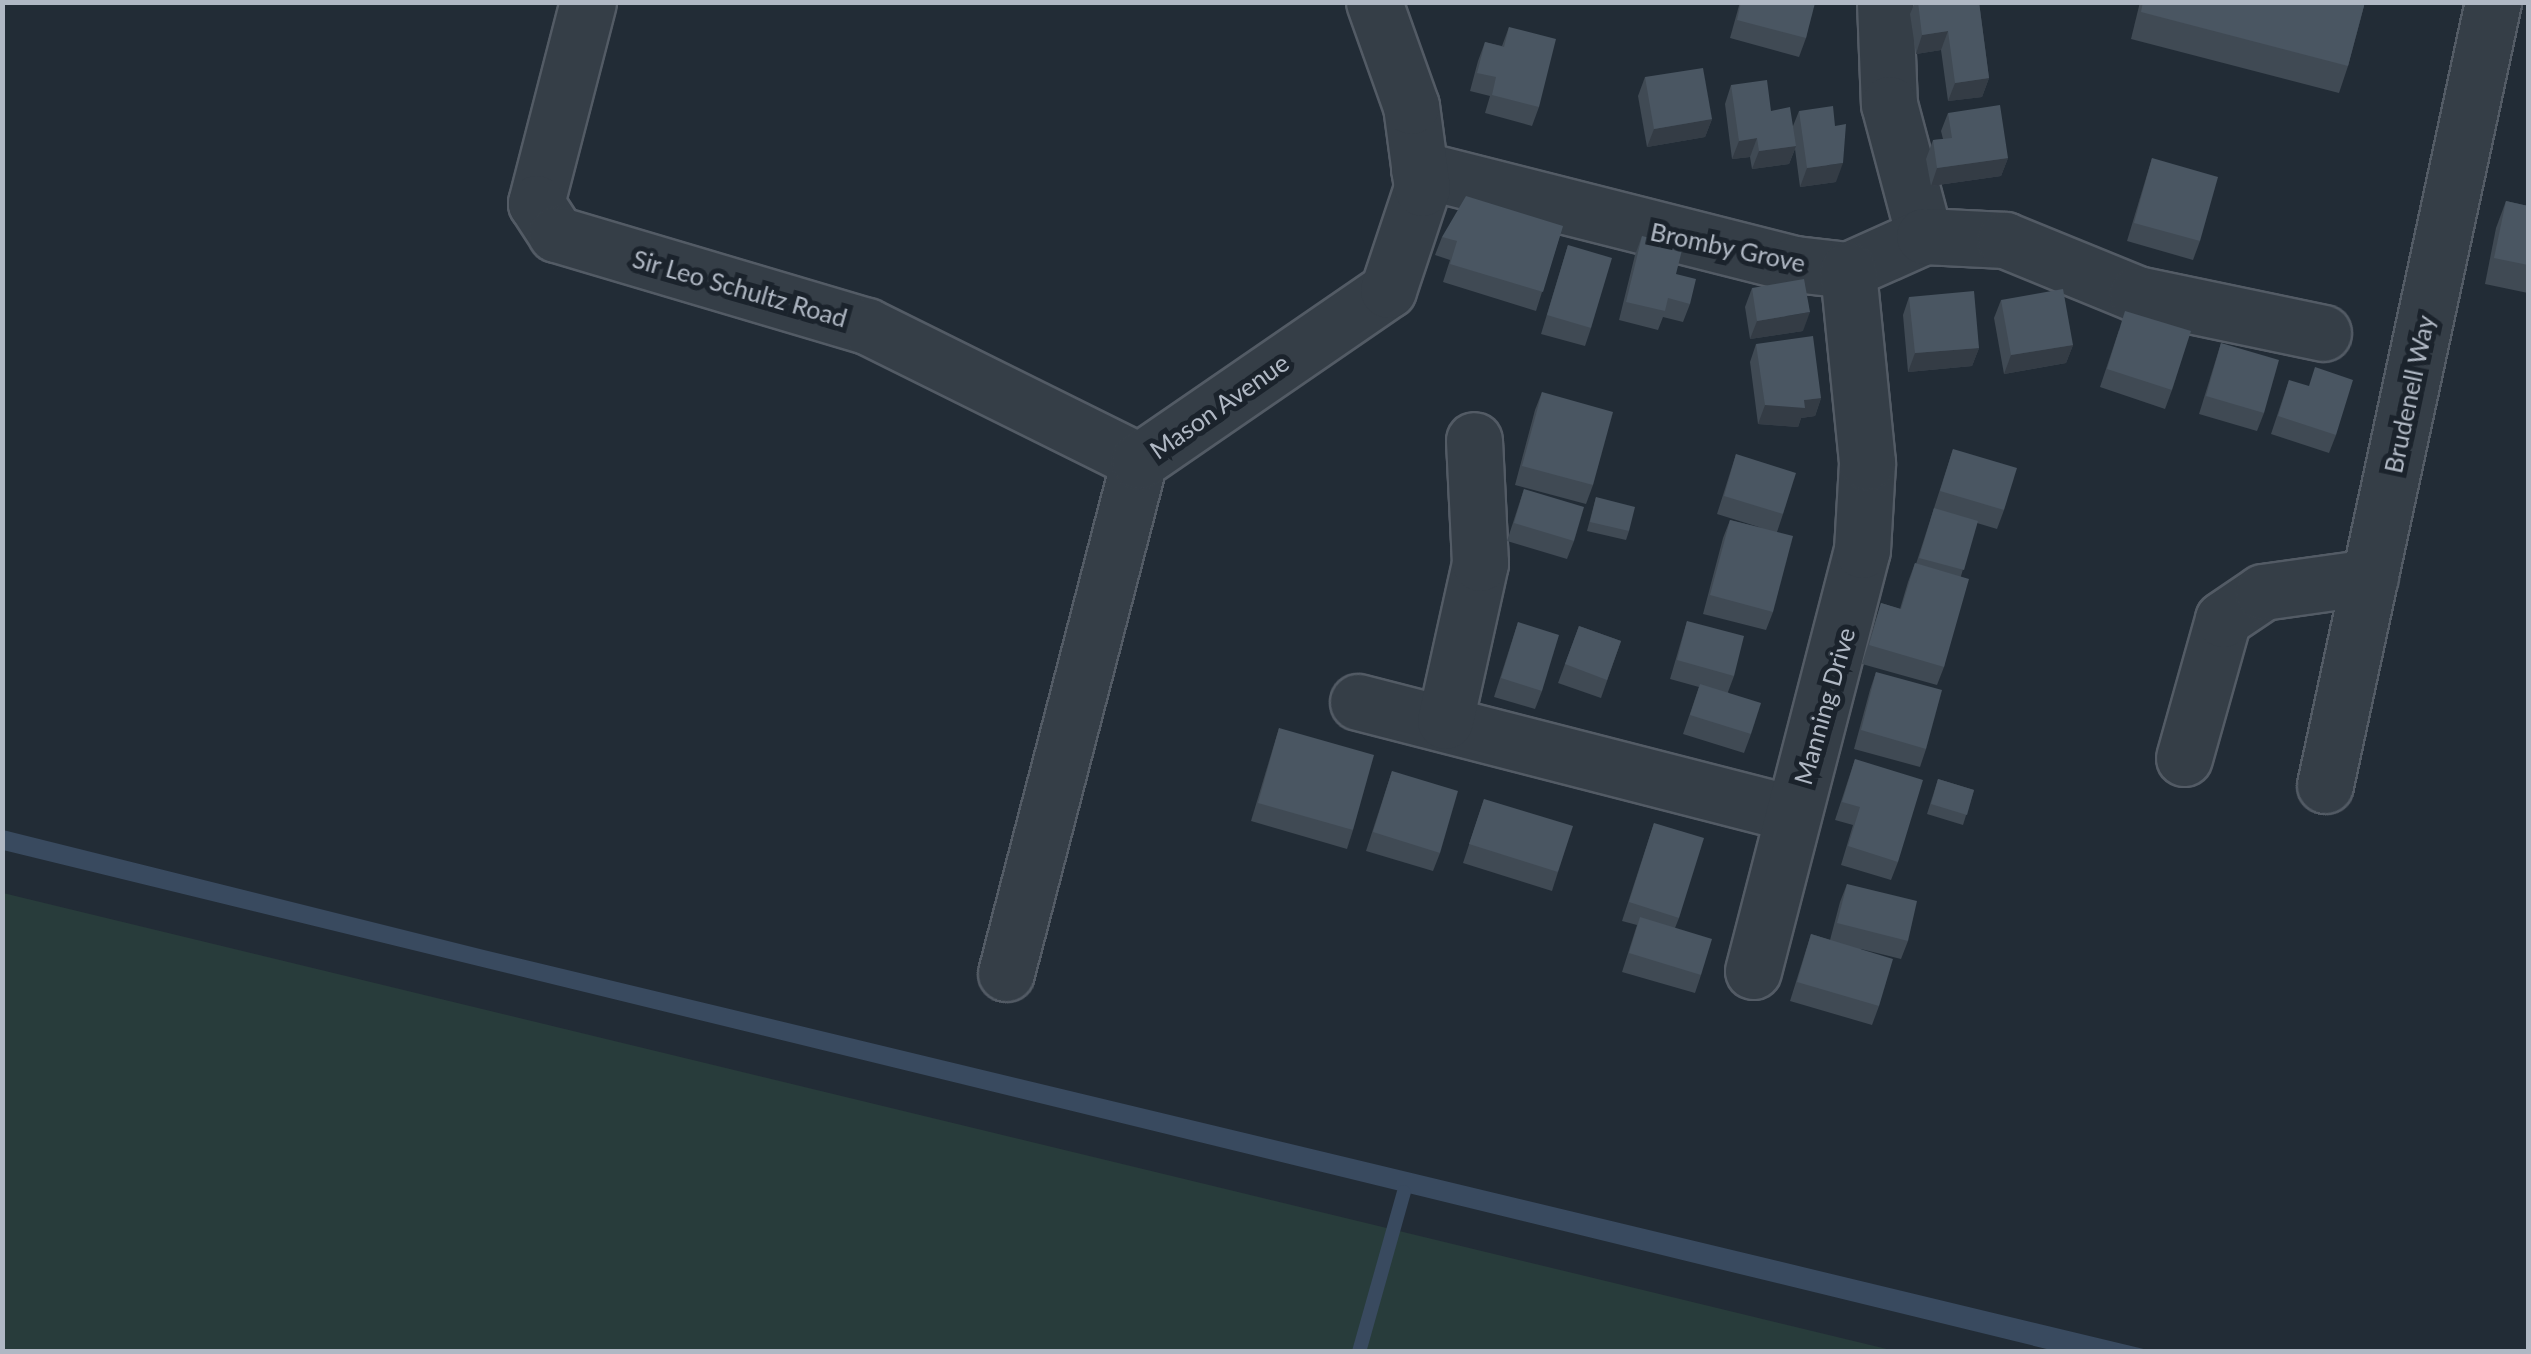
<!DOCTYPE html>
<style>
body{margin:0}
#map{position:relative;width:2531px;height:1354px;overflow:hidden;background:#222c36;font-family:Lato,sans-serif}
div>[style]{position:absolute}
.green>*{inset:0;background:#283c3b}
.water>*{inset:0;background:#394a5f}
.stream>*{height:14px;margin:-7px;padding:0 7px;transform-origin:7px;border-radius:7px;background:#394a5f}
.roads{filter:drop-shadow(2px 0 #535b65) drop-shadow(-2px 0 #535b65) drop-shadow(0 2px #535b65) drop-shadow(0 -2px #535b65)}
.minor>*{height:55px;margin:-27.5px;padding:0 27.5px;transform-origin:27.5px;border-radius:27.5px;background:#353e47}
.wall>*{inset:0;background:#404a54}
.shaded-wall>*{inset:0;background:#343c45}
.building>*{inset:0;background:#4a5662}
span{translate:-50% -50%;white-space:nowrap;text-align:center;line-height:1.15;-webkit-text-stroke:10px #1b232c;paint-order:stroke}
.street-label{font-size:25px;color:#b0b8c4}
.frame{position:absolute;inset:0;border:5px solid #b0b8c4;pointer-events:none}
</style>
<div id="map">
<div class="green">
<i style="clip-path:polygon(3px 893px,1895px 1351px,3px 1351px)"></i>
</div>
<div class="water">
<i style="clip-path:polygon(3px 830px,484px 950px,2152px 1351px,2055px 1351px,3px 850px)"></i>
</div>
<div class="stream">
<i style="left:1359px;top:1352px;width:166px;rotate:-74.3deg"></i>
</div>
<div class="roads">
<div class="minor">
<i style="left:588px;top:2px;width:208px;rotate:104.5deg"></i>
<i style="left:536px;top:203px;width:37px;rotate:57deg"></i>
<i style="left:556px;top:234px;width:324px;rotate:16.5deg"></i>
<i style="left:867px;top:326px;width:304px;rotate:26.4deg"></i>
<i style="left:1885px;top:2px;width:102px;rotate:87.8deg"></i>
<i style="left:1889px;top:104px;width:137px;rotate:75.1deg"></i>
<i style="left:1419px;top:169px;width:388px;rotate:14.2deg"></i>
<i style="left:1795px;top:264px;width:53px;rotate:6.5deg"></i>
<i style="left:1848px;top:270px;width:83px;rotate:-24.1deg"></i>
<i style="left:1924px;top:236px;width:81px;rotate:2.8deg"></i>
<i style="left:2005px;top:240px;width:143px;rotate:22.2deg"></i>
<i style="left:2137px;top:294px;width:190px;rotate:11.8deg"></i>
<i style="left:1358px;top:702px;width:449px;rotate:14.4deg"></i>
<i style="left:1445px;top:721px;width:162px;rotate:-77.5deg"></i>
<i style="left:1480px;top:563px;width:123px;rotate:-92.8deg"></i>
<i style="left:2184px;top:758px;width:144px;rotate:-74.3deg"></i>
<i style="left:2223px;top:619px;width:48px;rotate:-34deg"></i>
<i style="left:2263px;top:592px;width:108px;rotate:-8deg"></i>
<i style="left:2325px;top:785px;width:801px;rotate:-77.89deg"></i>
<i style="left:1753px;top:971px;width:435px;rotate:-75.5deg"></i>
<i style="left:1862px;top:550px;width:88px;rotate:-86.7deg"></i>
<i style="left:1867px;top:462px;width:193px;rotate:-95.7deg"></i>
<i style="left:1006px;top:973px;width:529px;rotate:-75.44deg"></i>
<i style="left:1139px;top:461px;width:302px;rotate:-34.5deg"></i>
<i style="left:1388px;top:290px;width:108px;rotate:-71.6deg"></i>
<i style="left:1422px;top:188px;width:83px;rotate:-97.6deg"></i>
<i style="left:1411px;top:106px;width:110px;rotate:-109.6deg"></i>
</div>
</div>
<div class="wall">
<i style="clip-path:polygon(1740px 2px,1812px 2px,1806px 38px,1799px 57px,1730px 38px)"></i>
<i style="clip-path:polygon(1915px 2px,1979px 2px,1989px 78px,1982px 97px,1948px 101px,1941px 50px,1916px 54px,1910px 14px)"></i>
<i style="clip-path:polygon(2140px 2px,2365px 2px,2348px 66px,2339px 93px,2131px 39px)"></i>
<i style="clip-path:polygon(1509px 27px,1539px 107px,1532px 126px,1485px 113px,1490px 96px,1470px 91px,1478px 61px,1485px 42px,1502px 46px)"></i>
<i style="clip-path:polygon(1645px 77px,1712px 119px,1705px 137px,1647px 147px,1638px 96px)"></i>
<i style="clip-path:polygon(1731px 85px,1793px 126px,1799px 111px,1836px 182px,1800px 187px,1795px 149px,1789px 164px,1752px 169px,1750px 157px,1732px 159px,1725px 104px)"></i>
<i style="clip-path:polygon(1948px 113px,2008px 158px,2001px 176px,1931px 186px,1926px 159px,1933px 140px,1943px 139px,1941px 131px)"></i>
<i style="clip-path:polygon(2152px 158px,2200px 241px,2193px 260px,2127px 241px)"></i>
<i style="clip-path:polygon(2506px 201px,2528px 206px,2528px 293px,2485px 284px,2496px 228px)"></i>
<i style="clip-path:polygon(1563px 226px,1536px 311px,1443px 282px,1450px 260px,1435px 255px,1442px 237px)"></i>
<i style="clip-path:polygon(1642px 236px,1676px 274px,1690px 304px,1683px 322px,1663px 317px,1658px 330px,1619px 320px,1635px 255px)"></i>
<i style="clip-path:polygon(1568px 245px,1591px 328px,1585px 346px,1541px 334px)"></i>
<i style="clip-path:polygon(1752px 288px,1803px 331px,1750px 339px,1745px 307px)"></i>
<i style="clip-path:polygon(1909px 297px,1979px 348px,1972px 366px,1908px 372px,1903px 315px)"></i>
<i style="clip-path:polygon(2001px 300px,2073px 345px,2066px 363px,2004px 374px,1994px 318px)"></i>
<i style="clip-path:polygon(2119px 330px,2172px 390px,2165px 409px,2100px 387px)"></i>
<i style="clip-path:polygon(2221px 343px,2264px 413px,2257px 431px,2199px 414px)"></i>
<i style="clip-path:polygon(1756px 344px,1821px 398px,1815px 416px,1801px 418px,1798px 427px,1758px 424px,1750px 362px)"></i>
<i style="clip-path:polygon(2289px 380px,2336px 435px,2329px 453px,2271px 434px)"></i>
<i style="clip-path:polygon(1542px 392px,1593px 485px,1586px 504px,1515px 485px,1535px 410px)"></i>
<i style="clip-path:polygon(1953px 449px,2004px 510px,1997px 529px,1977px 523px,1961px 576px,1944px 667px,1937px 685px,1862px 664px,1881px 603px,1900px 609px,1908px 582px,1915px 563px,1916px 564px)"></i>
<i style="clip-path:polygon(1736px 454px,1783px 514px,1777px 532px,1773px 612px,1766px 630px,1703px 614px,1723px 538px,1730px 520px,1762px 528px,1717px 514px)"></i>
<i style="clip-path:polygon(1524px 489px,1574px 541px,1567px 559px,1507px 541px)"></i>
<i style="clip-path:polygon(1596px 497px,1629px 531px,1626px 540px,1587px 531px)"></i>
<i style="clip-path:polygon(1687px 621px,1734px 676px,1728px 692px,1751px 734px,1744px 753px,1683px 734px,1699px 687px,1670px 679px)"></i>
<i style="clip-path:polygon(1518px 622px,1542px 691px,1535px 709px,1494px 697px)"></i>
<i style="clip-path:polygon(1579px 626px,1621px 641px,1601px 698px,1558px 683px)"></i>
<i style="clip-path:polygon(1876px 672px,1926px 749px,1920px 767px,1854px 749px,1870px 690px)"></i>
<i style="clip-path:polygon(1279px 728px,1353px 830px,1347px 849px,1251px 821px)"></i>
<i style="clip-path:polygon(1855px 759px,1898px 862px,1891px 880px,1841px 865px,1853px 825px,1835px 820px)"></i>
<i style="clip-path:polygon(1392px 771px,1440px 853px,1433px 871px,1366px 851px)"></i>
<i style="clip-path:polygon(1938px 779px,1974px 790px,1963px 825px,1927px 814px)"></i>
<i style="clip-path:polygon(1484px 799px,1558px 872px,1552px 891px,1463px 863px)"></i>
<i style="clip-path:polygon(1654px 823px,1679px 918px,1675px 928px,1701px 975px,1695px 993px,1622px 972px,1637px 925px,1622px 921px)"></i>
<i style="clip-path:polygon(1847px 884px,1908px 941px,1901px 959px,1861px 949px,1879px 1006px,1872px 1025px,1790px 1001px,1811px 934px,1830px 940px,1840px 902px)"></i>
</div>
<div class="shaded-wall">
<i style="clip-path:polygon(1948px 31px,1941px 50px,1916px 54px,1922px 35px)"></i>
<i style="clip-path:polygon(1989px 78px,1982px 97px,1948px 101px,1955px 83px)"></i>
<i style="clip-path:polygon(1712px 119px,1705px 137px,1647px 147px,1654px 129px)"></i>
<i style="clip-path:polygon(1757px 138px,1750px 157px,1732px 159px,1739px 141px)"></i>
<i style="clip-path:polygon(1796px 146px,1789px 164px,1752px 169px,1759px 151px)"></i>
<i style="clip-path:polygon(2008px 158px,2001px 176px,1931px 186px,1937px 168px)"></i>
<i style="clip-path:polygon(1843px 163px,1836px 182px,1800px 187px,1807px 168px)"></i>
<i style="clip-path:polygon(1810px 312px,1803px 331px,1750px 339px,1757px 321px)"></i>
<i style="clip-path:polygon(2073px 345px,2066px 363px,2004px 374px,2011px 355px)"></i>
<i style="clip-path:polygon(1979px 348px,1972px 366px,1908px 372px,1915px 353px)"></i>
<i style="clip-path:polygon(1821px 398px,1815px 416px,1801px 418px,1798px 427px,1758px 424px,1765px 405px)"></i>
</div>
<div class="building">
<i style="clip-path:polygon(1741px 2px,1812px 2px,1815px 3px,1806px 38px,1737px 20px)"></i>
<i style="clip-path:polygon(1918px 2px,1979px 2px,1989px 78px,1955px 83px,1948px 31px,1922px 35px)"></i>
<i style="clip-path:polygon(2143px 2px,2365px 2px,2348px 66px,2141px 12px)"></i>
<i style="clip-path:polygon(1509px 27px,1556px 39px,1539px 107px,1492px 95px,1496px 77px,1477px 73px,1485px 42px,1504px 47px)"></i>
<i style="clip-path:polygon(1703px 68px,1712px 119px,1654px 129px,1645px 77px)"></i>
<i style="clip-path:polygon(1767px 80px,1771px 111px,1790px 107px,1796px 146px,1759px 151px,1757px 138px,1739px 141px,1731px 85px)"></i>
<i style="clip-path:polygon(2000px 105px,2008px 158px,1937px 168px,1933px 140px,1952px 138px,1948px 113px)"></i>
<i style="clip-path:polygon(1833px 106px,1835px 126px,1846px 124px,1843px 163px,1807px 168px,1799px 111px)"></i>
<i style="clip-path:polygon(2152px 158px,2218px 177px,2200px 241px,2134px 223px)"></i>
<i style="clip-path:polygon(1466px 196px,1563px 226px,1543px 292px,1450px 264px,1457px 241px,1442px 237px)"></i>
<i style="clip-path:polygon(2506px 201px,2528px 206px,2528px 265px,2494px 258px)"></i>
<i style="clip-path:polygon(1642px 236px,1683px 246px,1676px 274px,1696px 279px,1690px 304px,1668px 298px,1665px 311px,1626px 302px)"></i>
<i style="clip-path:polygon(1568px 245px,1612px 258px,1591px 328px,1547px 315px)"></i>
<i style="clip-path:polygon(1804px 279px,1810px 312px,1757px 321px,1752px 288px)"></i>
<i style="clip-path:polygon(2063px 289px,2073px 345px,2011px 355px,2001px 300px)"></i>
<i style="clip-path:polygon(1974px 291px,1979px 348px,1915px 353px,1909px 297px)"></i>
<i style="clip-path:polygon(2125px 311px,2191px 331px,2172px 390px,2107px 369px)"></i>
<i style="clip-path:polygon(1813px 336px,1821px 398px,1804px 400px,1805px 408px,1765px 405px,1756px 344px)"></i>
<i style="clip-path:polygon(2221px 343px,2279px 360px,2264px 413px,2206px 396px)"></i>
<i style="clip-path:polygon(2315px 367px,2353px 380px,2336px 435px,2278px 416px,2289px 380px,2309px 386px)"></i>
<i style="clip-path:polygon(1542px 392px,1613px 412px,1593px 485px,1522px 466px)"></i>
<i style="clip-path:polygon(1953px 449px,2017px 468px,2004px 510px,1940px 491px)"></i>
<i style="clip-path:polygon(1736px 454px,1796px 473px,1783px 514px,1724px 496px)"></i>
<i style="clip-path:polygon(1524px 489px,1584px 507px,1574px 541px,1514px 523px)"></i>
<i style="clip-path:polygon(1596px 497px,1635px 507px,1629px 531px,1590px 522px)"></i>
<i style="clip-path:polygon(1934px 508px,1978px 521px,1964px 570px,1919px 558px)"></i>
<i style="clip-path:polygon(1730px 520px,1793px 536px,1773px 612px,1710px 595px)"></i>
<i style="clip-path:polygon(1915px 563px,1969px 579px,1944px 667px,1869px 645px,1881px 603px,1901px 609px)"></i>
<i style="clip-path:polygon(1687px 621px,1744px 636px,1734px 676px,1677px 660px)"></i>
<i style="clip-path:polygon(1518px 622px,1559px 635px,1542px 691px,1501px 678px)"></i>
<i style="clip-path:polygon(1579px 626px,1621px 641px,1607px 680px,1565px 664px)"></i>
<i style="clip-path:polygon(1876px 672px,1942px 690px,1926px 749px,1861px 730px)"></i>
<i style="clip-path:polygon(1700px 684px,1761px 703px,1751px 734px,1690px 715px)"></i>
<i style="clip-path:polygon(1279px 728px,1374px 755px,1353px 830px,1258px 803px)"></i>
<i style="clip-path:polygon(1855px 759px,1923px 780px,1898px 862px,1848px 846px,1860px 807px,1842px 802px)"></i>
<i style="clip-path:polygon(1392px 771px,1458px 791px,1440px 853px,1373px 832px)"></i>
<i style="clip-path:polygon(1938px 779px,1974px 790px,1967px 815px,1931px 804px)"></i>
<i style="clip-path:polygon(1484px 799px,1573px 826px,1558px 872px,1469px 844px)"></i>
<i style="clip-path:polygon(1654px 823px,1704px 838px,1679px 918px,1629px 902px)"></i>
<i style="clip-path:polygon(1847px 884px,1917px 901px,1908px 941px,1837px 923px)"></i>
<i style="clip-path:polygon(1640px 917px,1712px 939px,1701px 975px,1629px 953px)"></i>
<i style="clip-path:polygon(1811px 934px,1893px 959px,1879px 1006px,1797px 982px)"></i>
</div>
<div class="street-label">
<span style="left:1728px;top:247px;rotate:12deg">Bromby Grove</span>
<span style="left:740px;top:288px;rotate:16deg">Sir Leo Schultz Road</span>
<span style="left:2409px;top:394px;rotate:-78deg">Brudenell Way</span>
<span style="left:1219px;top:406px;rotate:-35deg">Mason Avenue</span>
<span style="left:1824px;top:706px;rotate:-74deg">Manning Drive</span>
</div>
<div class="frame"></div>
</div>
